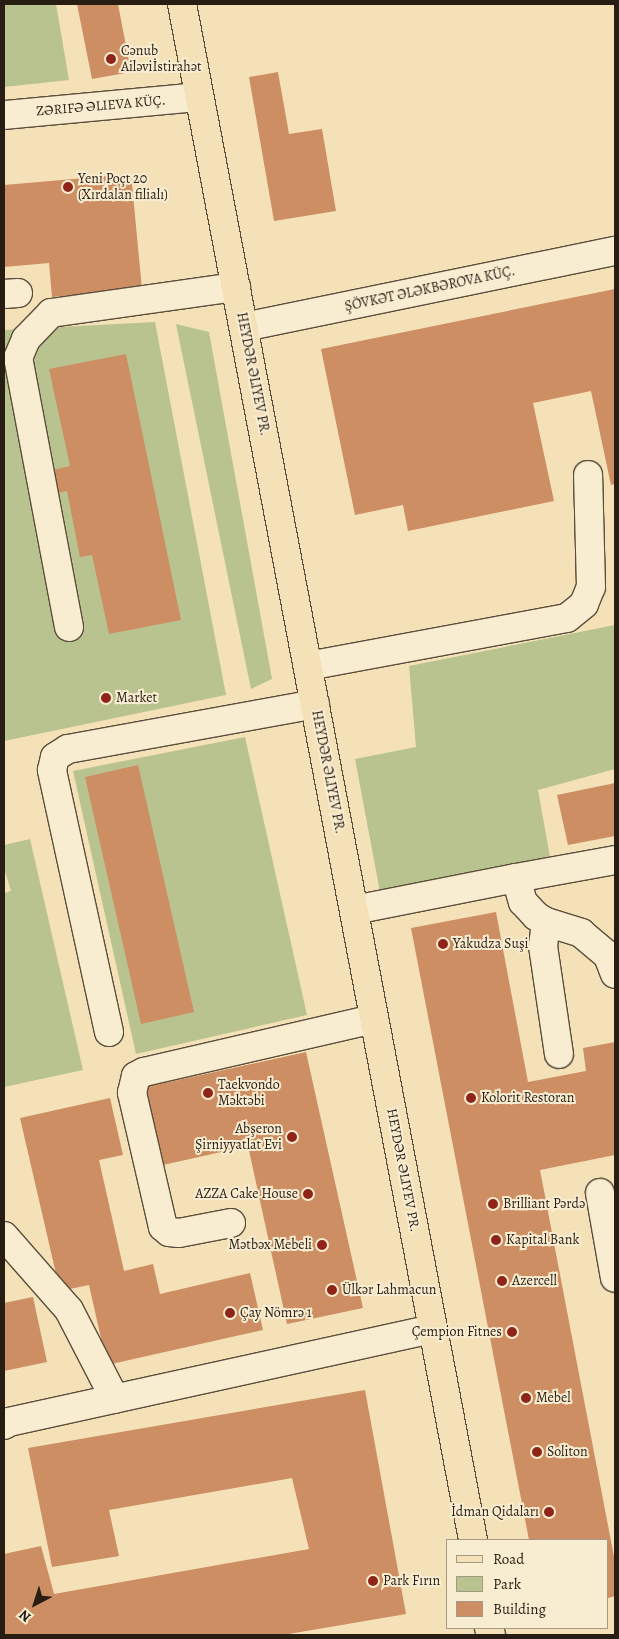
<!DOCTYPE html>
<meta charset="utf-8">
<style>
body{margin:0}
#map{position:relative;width:619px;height:1639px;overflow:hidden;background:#f4e1b8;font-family:Alegreya,serif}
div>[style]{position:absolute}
.green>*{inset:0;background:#b9c390}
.building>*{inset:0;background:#cc8e62}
.roads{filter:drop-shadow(1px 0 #5b4e3c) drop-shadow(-1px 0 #5b4e3c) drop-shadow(0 1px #5b4e3c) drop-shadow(0 -1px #5b4e3c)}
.minor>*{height:28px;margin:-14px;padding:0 14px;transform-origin:14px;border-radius:14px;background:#f8ecd1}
.major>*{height:28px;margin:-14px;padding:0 14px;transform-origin:14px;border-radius:14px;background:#f4e1b8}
.dots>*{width:14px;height:14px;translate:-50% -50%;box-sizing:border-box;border:2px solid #f8ecd1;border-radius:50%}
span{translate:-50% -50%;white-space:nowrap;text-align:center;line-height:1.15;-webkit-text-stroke:4px #f8ecd1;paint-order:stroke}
.poi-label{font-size:14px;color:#281d13}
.left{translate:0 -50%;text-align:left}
.right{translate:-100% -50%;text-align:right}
.street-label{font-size:14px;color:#281d13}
.frame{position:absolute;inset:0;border:5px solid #281d13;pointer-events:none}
.legend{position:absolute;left:446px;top:1539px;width:162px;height:90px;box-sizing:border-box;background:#f8ecd1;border:1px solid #a59985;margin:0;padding:6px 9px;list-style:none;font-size:15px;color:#281d13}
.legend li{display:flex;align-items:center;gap:10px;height:25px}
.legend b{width:25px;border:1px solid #a59985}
.north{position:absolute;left:10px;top:1579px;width:50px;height:50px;-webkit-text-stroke:4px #f8ecd1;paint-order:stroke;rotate:220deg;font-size:14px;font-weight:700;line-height:20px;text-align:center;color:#281d13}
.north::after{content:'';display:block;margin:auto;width:18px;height:22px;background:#281d13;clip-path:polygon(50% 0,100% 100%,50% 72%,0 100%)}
</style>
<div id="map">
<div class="green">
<i style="clip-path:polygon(4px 4px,56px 4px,69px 80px,4px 87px)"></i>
<i style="clip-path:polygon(155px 322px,226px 695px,4px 741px,4px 330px)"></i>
<i style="clip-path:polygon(176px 324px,209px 332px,272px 679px,251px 689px)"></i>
<i style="clip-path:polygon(615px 625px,615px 769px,538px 790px,550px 857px,380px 892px,355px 759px,416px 747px,409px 666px)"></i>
<i style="clip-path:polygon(245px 737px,307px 1015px,136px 1054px,73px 771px)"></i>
<i style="clip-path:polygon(30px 839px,83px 1070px,4px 1087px,4px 893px,11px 891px,4px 868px,4px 845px)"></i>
</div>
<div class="building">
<i style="clip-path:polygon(77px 4px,118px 4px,131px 72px,92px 79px)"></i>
<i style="clip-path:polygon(278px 72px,289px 134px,322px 129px,336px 211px,274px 221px,249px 77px)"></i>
<i style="clip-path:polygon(131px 174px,142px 289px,52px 297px,49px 263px,4px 267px,4px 185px)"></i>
<i style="clip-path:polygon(615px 289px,615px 484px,611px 485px,591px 391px,533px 403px,554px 501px,408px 531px,403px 505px,355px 515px,321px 349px)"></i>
<i style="clip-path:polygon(126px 354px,181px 620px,109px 634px,92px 555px,80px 557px,67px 491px,50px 495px,45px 472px,70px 466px,49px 369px)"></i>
<i style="clip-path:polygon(138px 765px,194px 1012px,141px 1024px,85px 777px)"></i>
<i style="clip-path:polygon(615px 783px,615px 836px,568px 845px,557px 795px)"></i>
<i style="clip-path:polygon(496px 912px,528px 1082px,586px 1071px,583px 1048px,615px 1042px,615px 1155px,540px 1170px,615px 1562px,615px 1596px,608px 1598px,608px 1540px,529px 1540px,411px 928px)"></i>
<i style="clip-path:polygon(306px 1052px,363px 1308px,287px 1324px,248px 1146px,163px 1165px,146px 1087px)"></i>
<i style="clip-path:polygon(110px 1098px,123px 1155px,99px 1160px,124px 1271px,153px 1264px,160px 1294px,250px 1273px,263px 1330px,107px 1365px,89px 1285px,60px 1291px,20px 1118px)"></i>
<i style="clip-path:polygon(33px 1297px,47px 1362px,4px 1371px,4px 1303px)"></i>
<i style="clip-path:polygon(365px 1390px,406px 1614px,283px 1635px,4px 1635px,4px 1554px,41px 1546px,54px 1594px,309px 1549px,292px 1478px,109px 1510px,119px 1556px,52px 1567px,28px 1448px)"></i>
</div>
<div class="roads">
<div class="minor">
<i style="left:4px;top:115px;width:196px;rotate:-5.3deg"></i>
<i style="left:4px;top:294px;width:14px;rotate:-4deg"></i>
<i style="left:244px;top:327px;width:379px;rotate:-11.6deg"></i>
<i style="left:69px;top:627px;width:274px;rotate:-100.7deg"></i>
<i style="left:18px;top:358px;width:21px;rotate:-67deg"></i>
<i style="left:26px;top:339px;width:36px;rotate:-46deg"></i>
<i style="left:51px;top:313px;width:187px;rotate:-8deg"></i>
<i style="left:308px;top:666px;width:263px;rotate:-10.5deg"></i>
<i style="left:567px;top:618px;width:22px;rotate:-39deg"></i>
<i style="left:584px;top:604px;width:18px;rotate:-68deg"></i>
<i style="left:591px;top:587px;width:112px;rotate:-91.5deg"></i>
<i style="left:516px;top:878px;width:101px;rotate:-10.3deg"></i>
<i style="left:354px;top:910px;width:165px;rotate:-11.2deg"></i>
<i style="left:516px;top:878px;width:25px;rotate:74deg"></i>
<i style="left:523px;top:902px;width:19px;rotate:47deg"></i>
<i style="left:536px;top:916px;width:12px;rotate:31deg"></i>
<i style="left:546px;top:922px;width:37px;rotate:17deg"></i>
<i style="left:581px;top:933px;width:35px;rotate:40deg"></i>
<i style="left:608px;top:956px;width:19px;rotate:69deg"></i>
<i style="left:546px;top:922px;width:24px;rotate:97deg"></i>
<i style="left:543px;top:946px;width:109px;rotate:81.6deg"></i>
<i style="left:109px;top:1032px;width:268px;rotate:-102.3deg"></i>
<i style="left:52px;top:770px;width:13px;rotate:-77deg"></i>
<i style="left:55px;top:757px;width:15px;rotate:-32deg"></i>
<i style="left:68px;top:749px;width:251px;rotate:-10.3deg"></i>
<i style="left:600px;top:1193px;width:86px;rotate:80deg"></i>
<i style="left:231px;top:1223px;width:53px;rotate:169.1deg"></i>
<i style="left:179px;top:1233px;width:10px;rotate:-174deg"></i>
<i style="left:169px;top:1232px;width:8px;rotate:-140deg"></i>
<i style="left:163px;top:1227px;width:138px;rotate:-103deg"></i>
<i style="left:132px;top:1093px;width:17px;rotate:-77deg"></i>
<i style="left:136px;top:1076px;width:9px;rotate:-27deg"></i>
<i style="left:144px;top:1072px;width:236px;rotate:-13deg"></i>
<i style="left:4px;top:1236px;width:98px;rotate:48.7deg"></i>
<i style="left:69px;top:1310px;width:100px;rotate:62.7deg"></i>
<i style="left:4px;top:1425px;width:6px;rotate:-31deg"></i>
<i style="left:9px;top:1422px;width:434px;rotate:-12.4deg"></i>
</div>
<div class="major">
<i style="left:182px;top:4px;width:1563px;rotate:79.27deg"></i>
<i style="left:489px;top:1628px;width:7px;rotate:74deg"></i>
</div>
</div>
<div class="dots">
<i style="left:111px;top:59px;background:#8f2418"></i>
<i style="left:68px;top:187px;background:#8f2418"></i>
<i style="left:106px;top:698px;background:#8f2418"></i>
<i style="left:443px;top:944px;background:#8f2418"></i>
<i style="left:208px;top:1093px;background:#8f2418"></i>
<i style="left:471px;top:1098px;background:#8f2418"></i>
<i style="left:292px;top:1137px;background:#8f2418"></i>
<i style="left:308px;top:1194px;background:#8f2418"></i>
<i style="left:493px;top:1204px;background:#8f2418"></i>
<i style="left:496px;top:1240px;background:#8f2418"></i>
<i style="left:322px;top:1245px;background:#8f2418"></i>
<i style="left:502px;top:1281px;background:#8f2418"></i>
<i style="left:332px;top:1290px;background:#8f2418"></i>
<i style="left:230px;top:1313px;background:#8f2418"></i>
<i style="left:512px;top:1332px;background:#8f2418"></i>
<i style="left:526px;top:1398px;background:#8f2418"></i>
<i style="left:537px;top:1452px;background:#8f2418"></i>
<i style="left:549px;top:1512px;background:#8f2418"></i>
<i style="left:373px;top:1581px;background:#8f2418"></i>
</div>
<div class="poi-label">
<span class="left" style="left:121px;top:59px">Cənub<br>Ailəviİstirahət</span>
<span class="left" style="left:78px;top:187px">Yeni Poçt 20<br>(Xırdalan filialı)</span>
<span class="left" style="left:116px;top:698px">Market</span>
<span class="left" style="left:453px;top:944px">Yakudza Suşi</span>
<span class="left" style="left:218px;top:1093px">Taekvondo<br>Məktəbi</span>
<span class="left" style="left:481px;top:1098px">Kolorit Restoran</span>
<span class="right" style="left:282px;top:1137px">Abşeron<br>Şirniyyatlat Evi</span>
<span class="right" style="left:298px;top:1194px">AZZA Cake House</span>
<span class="left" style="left:503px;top:1204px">Brilliant Pərdə</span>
<span class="left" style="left:506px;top:1240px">Kapital Bank</span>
<span class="right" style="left:312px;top:1245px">Mətbəx Mebeli</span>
<span class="left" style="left:512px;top:1281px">Azercell</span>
<span class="left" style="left:342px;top:1290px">Ülkər Lahmacun</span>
<span class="left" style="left:240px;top:1313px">Çay Nömrə 1</span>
<span class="right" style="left:502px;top:1332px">Çempion Fitnes</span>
<span class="left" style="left:536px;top:1398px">Mebel</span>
<span class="left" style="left:547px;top:1452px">Soliton</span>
<span class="right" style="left:539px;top:1512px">İdman Qidaları</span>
<span class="left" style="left:383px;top:1581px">Park Fırın</span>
</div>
<div class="street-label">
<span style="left:101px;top:106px;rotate:-5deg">ZƏRIFƏ ƏLIEVA KÜÇ.</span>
<span style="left:430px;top:289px;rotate:-12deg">ŞÖVKƏT ƏLƏKBƏROVA KÜÇ.</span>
<span style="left:253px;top:374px;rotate:79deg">HEYDƏR ƏLIYEV PR.</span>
<span style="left:328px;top:772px;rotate:79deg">HEYDƏR ƏLIYEV PR.</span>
<span style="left:403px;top:1170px;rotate:79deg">HEYDƏR ƏLIYEV PR.</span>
</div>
<div class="frame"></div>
<ul class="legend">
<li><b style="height:6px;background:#f4e1b8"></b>Road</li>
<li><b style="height:14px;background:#b9c390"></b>Park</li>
<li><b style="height:14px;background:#cc8e62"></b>Building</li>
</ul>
<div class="north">N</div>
</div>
